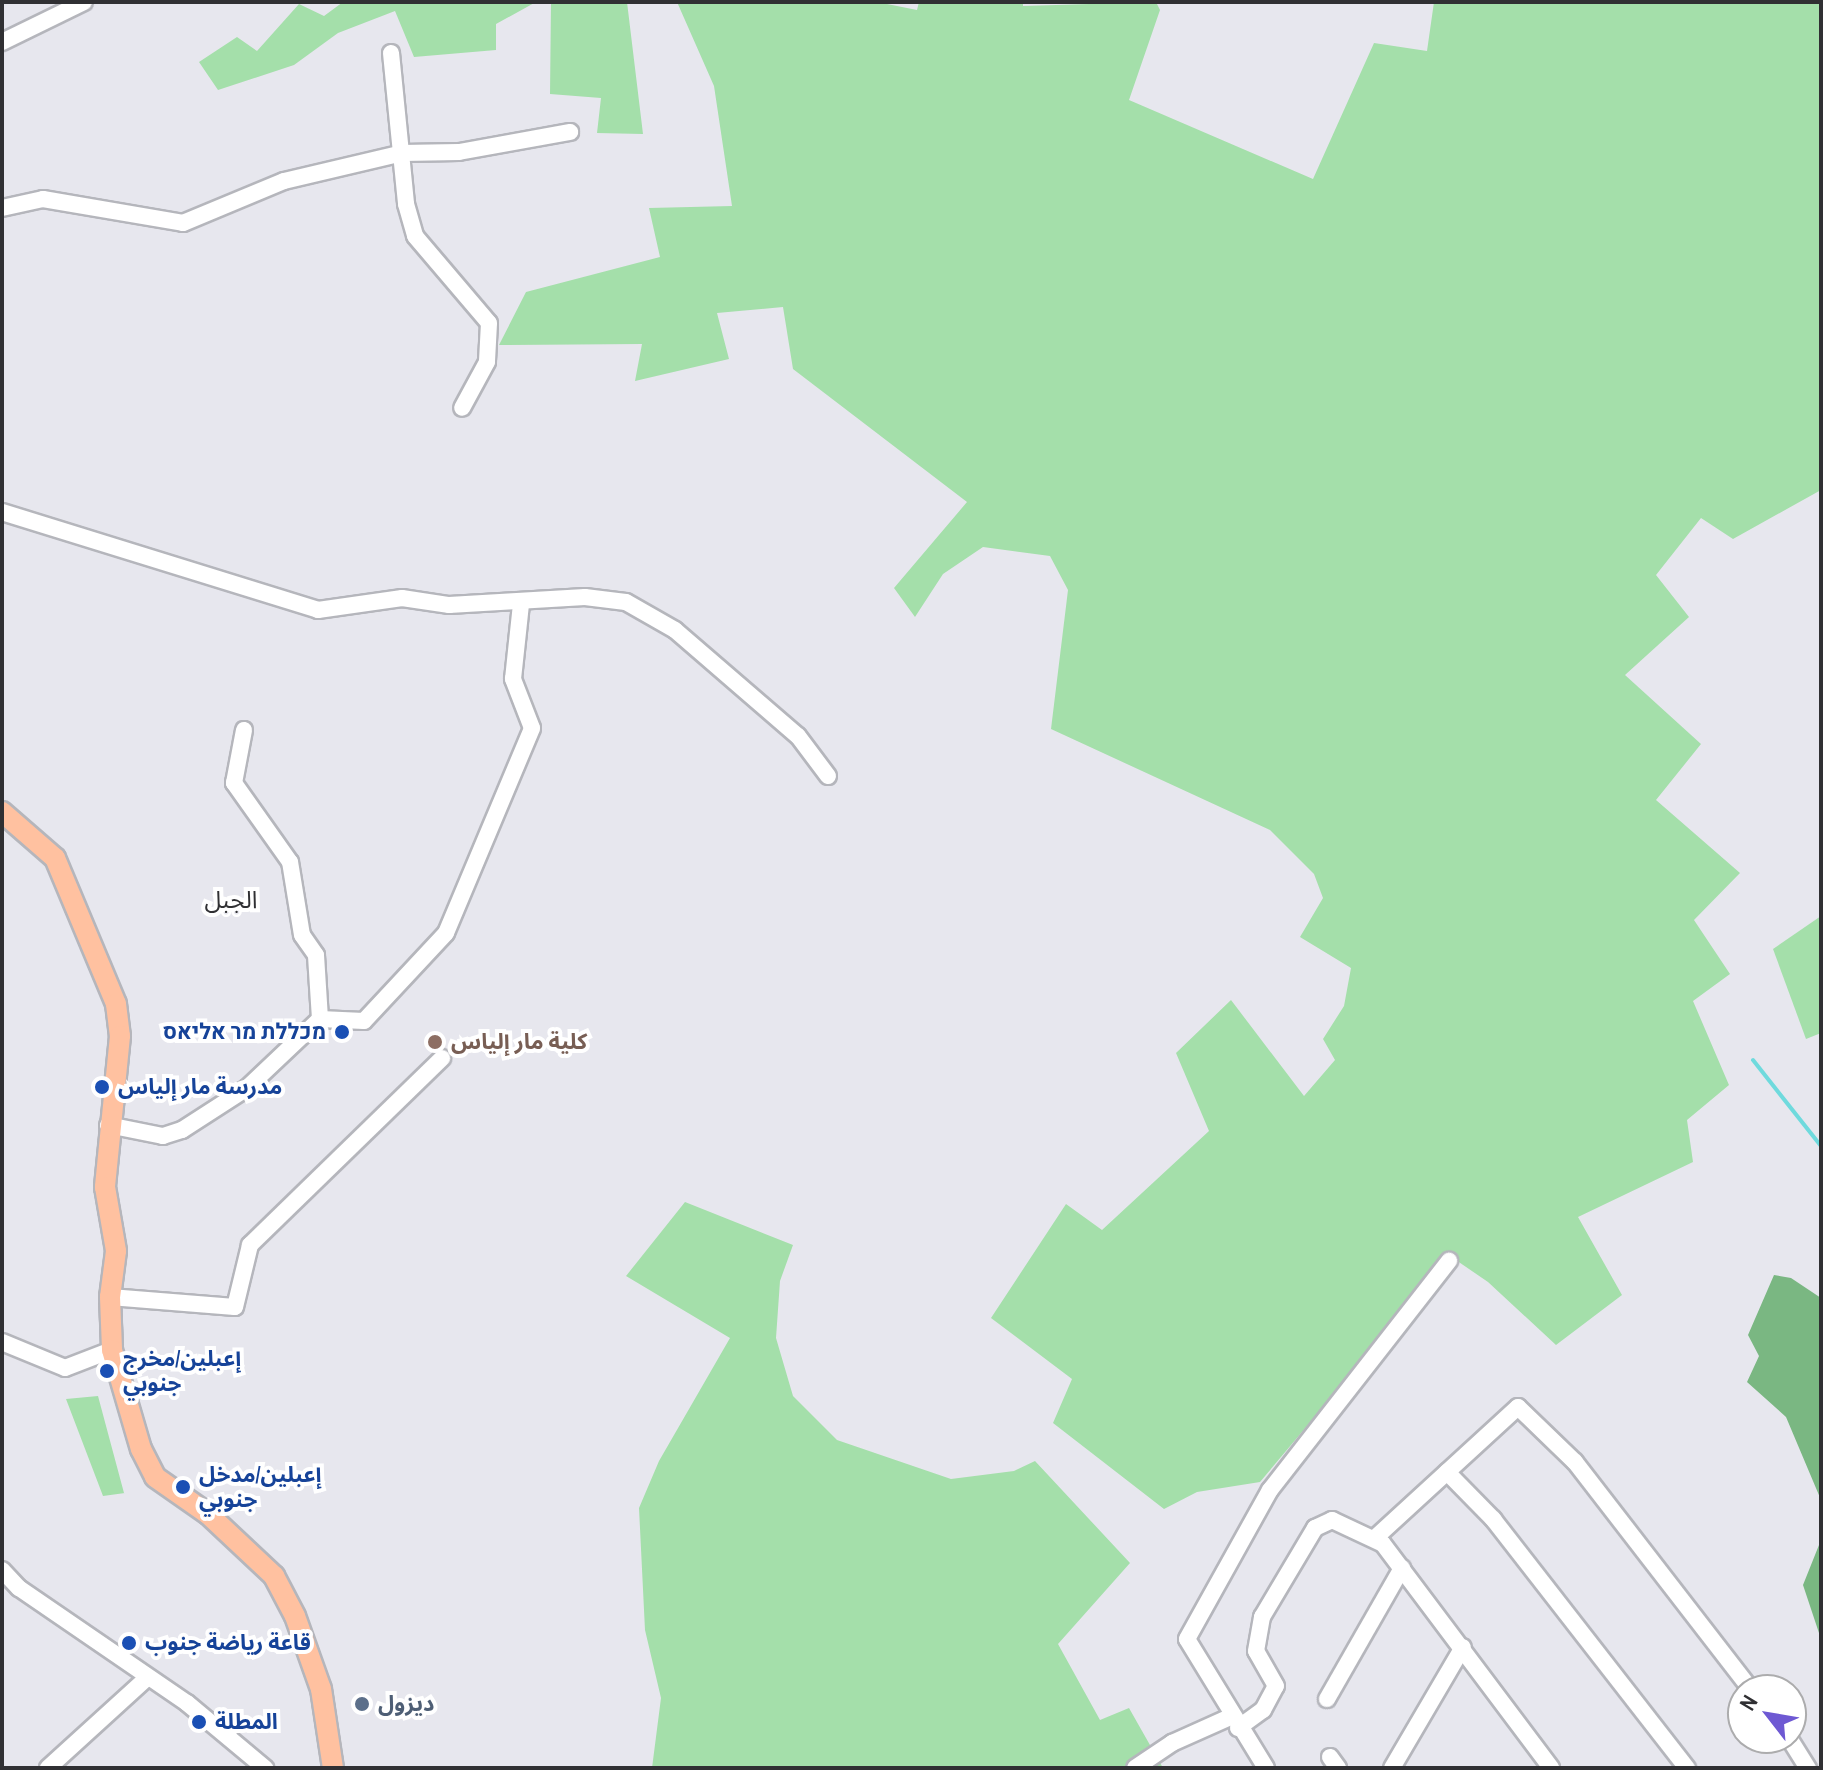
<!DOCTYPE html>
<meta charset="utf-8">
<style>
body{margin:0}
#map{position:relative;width:1823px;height:1770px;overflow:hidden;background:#e7e7ee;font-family:"Archivo Narrow","Noto Sans Arabic",Heebo,sans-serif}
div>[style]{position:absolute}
.green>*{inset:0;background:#a4dfaa}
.forest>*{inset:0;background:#7ab782}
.stream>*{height:4px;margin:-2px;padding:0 2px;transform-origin:2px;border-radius:2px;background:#6fdadd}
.roads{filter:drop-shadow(2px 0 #b5b6bc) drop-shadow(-2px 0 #b5b6bc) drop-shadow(0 2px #b5b6bc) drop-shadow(0 -2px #b5b6bc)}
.minor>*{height:16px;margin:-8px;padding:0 8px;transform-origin:8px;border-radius:8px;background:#fff}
.major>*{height:20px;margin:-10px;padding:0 10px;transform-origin:10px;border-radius:10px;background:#ffc1a0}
.dots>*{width:22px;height:22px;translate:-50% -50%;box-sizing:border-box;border:4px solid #fff;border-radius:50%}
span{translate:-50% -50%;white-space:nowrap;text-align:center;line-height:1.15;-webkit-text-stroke:8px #fff;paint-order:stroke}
.transit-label{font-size:22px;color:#164399;font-weight:700}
.right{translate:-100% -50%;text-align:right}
.left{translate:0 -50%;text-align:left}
.education-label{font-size:22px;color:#785e54;font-weight:700}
.service-label{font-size:22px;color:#4e5e75;font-weight:700}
.neighbourhood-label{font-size:24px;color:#303033}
.frame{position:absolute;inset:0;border:4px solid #303033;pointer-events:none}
.north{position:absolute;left:1727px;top:1674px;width:80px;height:80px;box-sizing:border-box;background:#fff;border:2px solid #acacad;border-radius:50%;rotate:301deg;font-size:22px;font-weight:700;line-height:32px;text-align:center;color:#303033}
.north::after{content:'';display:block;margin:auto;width:28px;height:36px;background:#6e59d3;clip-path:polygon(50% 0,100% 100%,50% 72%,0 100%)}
</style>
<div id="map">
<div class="green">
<i style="clip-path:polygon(343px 2px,536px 2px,496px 24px,496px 50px,414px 57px,395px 11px,338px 33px,294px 65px,218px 90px,199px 62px,237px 37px,257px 51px,299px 4px,324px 16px)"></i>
<i style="clip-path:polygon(551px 2px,627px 2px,643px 134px,597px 133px,601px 98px,550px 94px)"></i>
<i style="clip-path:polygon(677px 2px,877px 2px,917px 10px,919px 2px,1023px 2px,1023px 6px,1156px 2px,1160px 10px,1129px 100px,1313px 179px,1374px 43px,1427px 51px,1434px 2px,1821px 3px,1821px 490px,1733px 539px,1701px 518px,1656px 575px,1689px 617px,1625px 675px,1701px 744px,1656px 800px,1740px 873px,1694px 920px,1730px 974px,1693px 1001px,1729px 1085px,1687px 1120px,1693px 1162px,1578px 1217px,1622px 1295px,1556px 1345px,1488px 1282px,1450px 1256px,1260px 1482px,1197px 1492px,1164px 1509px,1053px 1423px,1072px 1379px,991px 1318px,1066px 1204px,1102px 1230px,1209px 1131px,1176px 1053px,1231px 1000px,1304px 1096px,1335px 1060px,1323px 1039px,1344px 1006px,1351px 968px,1300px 937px,1323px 898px,1314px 874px,1270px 830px,1051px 729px,1068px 590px,1050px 556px,983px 547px,943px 574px,915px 617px,894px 588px,967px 502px,793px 369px,783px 307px,717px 313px,729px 359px,635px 381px,642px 344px,499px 345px,526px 292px,660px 257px,649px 208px,732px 206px,714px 86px)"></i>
<i style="clip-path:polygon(1821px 916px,1821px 1033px,1806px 1039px,1773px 949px)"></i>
<i style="clip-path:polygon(685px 1202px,793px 1245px,780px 1281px,776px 1338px,793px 1396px,837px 1440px,951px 1479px,1014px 1471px,1035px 1461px,1130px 1563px,1058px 1644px,1100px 1720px,1129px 1708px,1163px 1768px,652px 1768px,661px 1698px,645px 1630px,639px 1508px,659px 1461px,730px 1338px,626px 1276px)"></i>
<i style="clip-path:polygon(98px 1396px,124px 1493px,125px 1493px,103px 1496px,66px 1399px)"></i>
</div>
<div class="forest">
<i style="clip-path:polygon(1774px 1275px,1791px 1278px,1821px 1298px,1821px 1500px,1786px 1417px,1747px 1382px,1759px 1356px,1748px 1335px)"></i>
<i style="clip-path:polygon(1821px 1540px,1821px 1639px,1803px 1585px)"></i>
</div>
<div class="stream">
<i style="left:1753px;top:1060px;width:110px;rotate:51.7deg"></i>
</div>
<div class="roads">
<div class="minor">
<i style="left:2px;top:42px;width:91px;rotate:-26deg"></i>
<i style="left:391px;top:53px;width:152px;rotate:84.3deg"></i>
<i style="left:406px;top:204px;width:33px;rotate:74deg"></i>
<i style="left:415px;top:236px;width:114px;rotate:49.6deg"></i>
<i style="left:489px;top:323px;width:39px;rotate:93deg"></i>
<i style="left:487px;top:362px;width:52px;rotate:118.5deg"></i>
<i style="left:2px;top:208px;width:42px;rotate:-12.4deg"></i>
<i style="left:43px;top:199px;width:142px;rotate:9.7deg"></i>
<i style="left:183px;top:223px;width:109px;rotate:-22.6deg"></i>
<i style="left:284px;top:181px;width:121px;rotate:-13.3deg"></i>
<i style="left:402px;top:153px;width:57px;rotate:-1deg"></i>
<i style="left:459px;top:152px;width:113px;rotate:-10.2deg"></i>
<i style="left:2px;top:512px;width:331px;rotate:17.2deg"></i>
<i style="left:318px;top:610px;width:85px;rotate:-8.1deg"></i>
<i style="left:402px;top:598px;width:48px;rotate:8.5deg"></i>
<i style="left:449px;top:605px;width:136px;rotate:-3.4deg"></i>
<i style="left:585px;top:597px;width:41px;rotate:7deg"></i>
<i style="left:626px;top:602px;width:56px;rotate:29.7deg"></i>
<i style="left:675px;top:630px;width:162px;rotate:40.8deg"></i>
<i style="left:798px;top:736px;width:50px;rotate:53.1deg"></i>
<i style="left:320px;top:1019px;width:44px;rotate:2.6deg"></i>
<i style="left:364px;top:1021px;width:120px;rotate:-47deg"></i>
<i style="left:446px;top:933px;width:222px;rotate:-67.2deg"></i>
<i style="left:532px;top:728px;width:53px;rotate:-111.2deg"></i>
<i style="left:513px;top:679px;width:75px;rotate:-83.9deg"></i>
<i style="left:108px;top:1125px;width:56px;rotate:11.3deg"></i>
<i style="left:163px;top:1136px;width:20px;rotate:-18deg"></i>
<i style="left:182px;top:1130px;width:77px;rotate:-32.9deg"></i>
<i style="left:247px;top:1088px;width:100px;rotate:-43.4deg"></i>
<i style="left:320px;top:1019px;width:64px;rotate:-93.6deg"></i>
<i style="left:316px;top:955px;width:24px;rotate:-125deg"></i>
<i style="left:302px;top:935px;width:74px;rotate:-99.3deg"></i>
<i style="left:290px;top:862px;width:97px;rotate:-125.3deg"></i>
<i style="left:234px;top:783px;width:54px;rotate:-79.3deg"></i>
<i style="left:110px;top:1297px;width:125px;rotate:4.6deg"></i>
<i style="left:235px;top:1307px;width:64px;rotate:-76.4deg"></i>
<i style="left:250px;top:1245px;width:268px;rotate:-44.2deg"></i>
<i style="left:2px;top:1342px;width:68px;rotate:22.4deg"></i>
<i style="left:65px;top:1368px;width:50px;rotate:-21deg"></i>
<i style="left:1447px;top:1472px;width:66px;rotate:45.6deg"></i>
<i style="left:1493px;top:1519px;width:316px;rotate:52.1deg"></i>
<i style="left:1375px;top:1538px;width:194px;rotate:-42.5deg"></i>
<i style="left:1518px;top:1407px;width:79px;rotate:44deg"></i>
<i style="left:1575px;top:1462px;width:288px;rotate:52.3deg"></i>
<i style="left:2px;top:1570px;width:25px;rotate:47deg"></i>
<i style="left:19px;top:1588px;width:204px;rotate:34.4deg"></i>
<i style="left:187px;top:1703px;width:102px;rotate:39.8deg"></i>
<i style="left:1327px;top:1699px;width:151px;rotate:-60.2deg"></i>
<i style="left:1238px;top:1728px;width:31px;rotate:-36deg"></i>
<i style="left:1263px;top:1710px;width:27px;rotate:-62deg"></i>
<i style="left:1276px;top:1686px;width:40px;rotate:-119.7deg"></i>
<i style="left:1256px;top:1651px;width:35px;rotate:-80deg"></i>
<i style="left:1262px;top:1617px;width:104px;rotate:-59.2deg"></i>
<i style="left:1315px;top:1528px;width:19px;rotate:-25deg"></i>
<i style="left:1332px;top:1520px;width:56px;rotate:25.2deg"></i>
<i style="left:1383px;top:1544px;width:280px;rotate:53.1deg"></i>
<i style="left:1789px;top:1738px;width:36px;rotate:58deg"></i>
<i style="left:1330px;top:1757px;width:14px;rotate:54deg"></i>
<i style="left:48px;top:1768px;width:135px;rotate:-42.3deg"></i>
<i style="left:1135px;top:1768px;width:45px;rotate:-34deg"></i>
<i style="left:1172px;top:1743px;width:64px;rotate:-24.1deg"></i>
<i style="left:1266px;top:1768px;width:151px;rotate:-121.5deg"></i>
<i style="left:1187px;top:1639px;width:171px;rotate:-60.9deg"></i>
<i style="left:1270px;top:1490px;width:291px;rotate:-52deg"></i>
<i style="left:1392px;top:1768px;width:140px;rotate:-59.6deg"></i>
</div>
<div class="major">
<i style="left:2px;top:812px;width:70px;rotate:41deg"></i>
<i style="left:55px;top:858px;width:158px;rotate:67.3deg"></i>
<i style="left:116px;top:1004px;width:32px;rotate:83deg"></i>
<i style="left:120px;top:1036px;width:152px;rotate:95.7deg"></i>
<i style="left:105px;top:1187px;width:65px;rotate:80.2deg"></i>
<i style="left:116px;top:1251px;width:46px;rotate:97.4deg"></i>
<i style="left:110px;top:1297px;width:53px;rotate:87.8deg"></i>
<i style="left:112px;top:1350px;width:103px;rotate:73.7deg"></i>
<i style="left:141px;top:1449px;width:31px;rotate:63deg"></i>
<i style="left:155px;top:1477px;width:65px;rotate:34.9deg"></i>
<i style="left:208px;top:1514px;width:91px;rotate:43.2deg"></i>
<i style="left:274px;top:1576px;width:45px;rotate:62.3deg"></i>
<i style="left:295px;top:1616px;width:77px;rotate:70.4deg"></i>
<i style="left:321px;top:1689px;width:80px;rotate:81.4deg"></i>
</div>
</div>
<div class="dots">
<i style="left:342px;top:1032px;background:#1a4fb4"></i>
<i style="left:435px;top:1042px;background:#8d6e63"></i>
<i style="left:102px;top:1087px;background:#1a4fb4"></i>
<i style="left:107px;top:1371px;background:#1a4fb4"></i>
<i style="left:183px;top:1487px;background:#1a4fb4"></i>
<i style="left:129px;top:1643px;background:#1a4fb4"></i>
<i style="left:362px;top:1704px;background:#5c6f8a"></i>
<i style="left:199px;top:1722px;background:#1a4fb4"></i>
</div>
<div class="transit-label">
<span class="right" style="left:326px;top:1032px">מכללת מר אליאס</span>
<span class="left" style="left:118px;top:1087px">مدرسة مار إلياس</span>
<span class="left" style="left:123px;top:1371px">إعبلين/مخرج<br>جنوبي</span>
<span class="left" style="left:199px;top:1487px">إعبلين/مدخل<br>جنوبي</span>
<span class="left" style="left:145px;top:1643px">قاعة رياضة جنوب</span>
<span class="left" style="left:215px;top:1722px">المطلة</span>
</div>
<div class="education-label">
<span class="left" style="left:451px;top:1042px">كلية مار إلياس</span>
</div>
<div class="service-label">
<span class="left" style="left:378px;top:1704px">ديزول</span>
</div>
<div class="neighbourhood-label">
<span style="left:231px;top:900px">الجبل</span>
</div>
<div class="frame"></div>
<div class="north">N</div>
</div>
